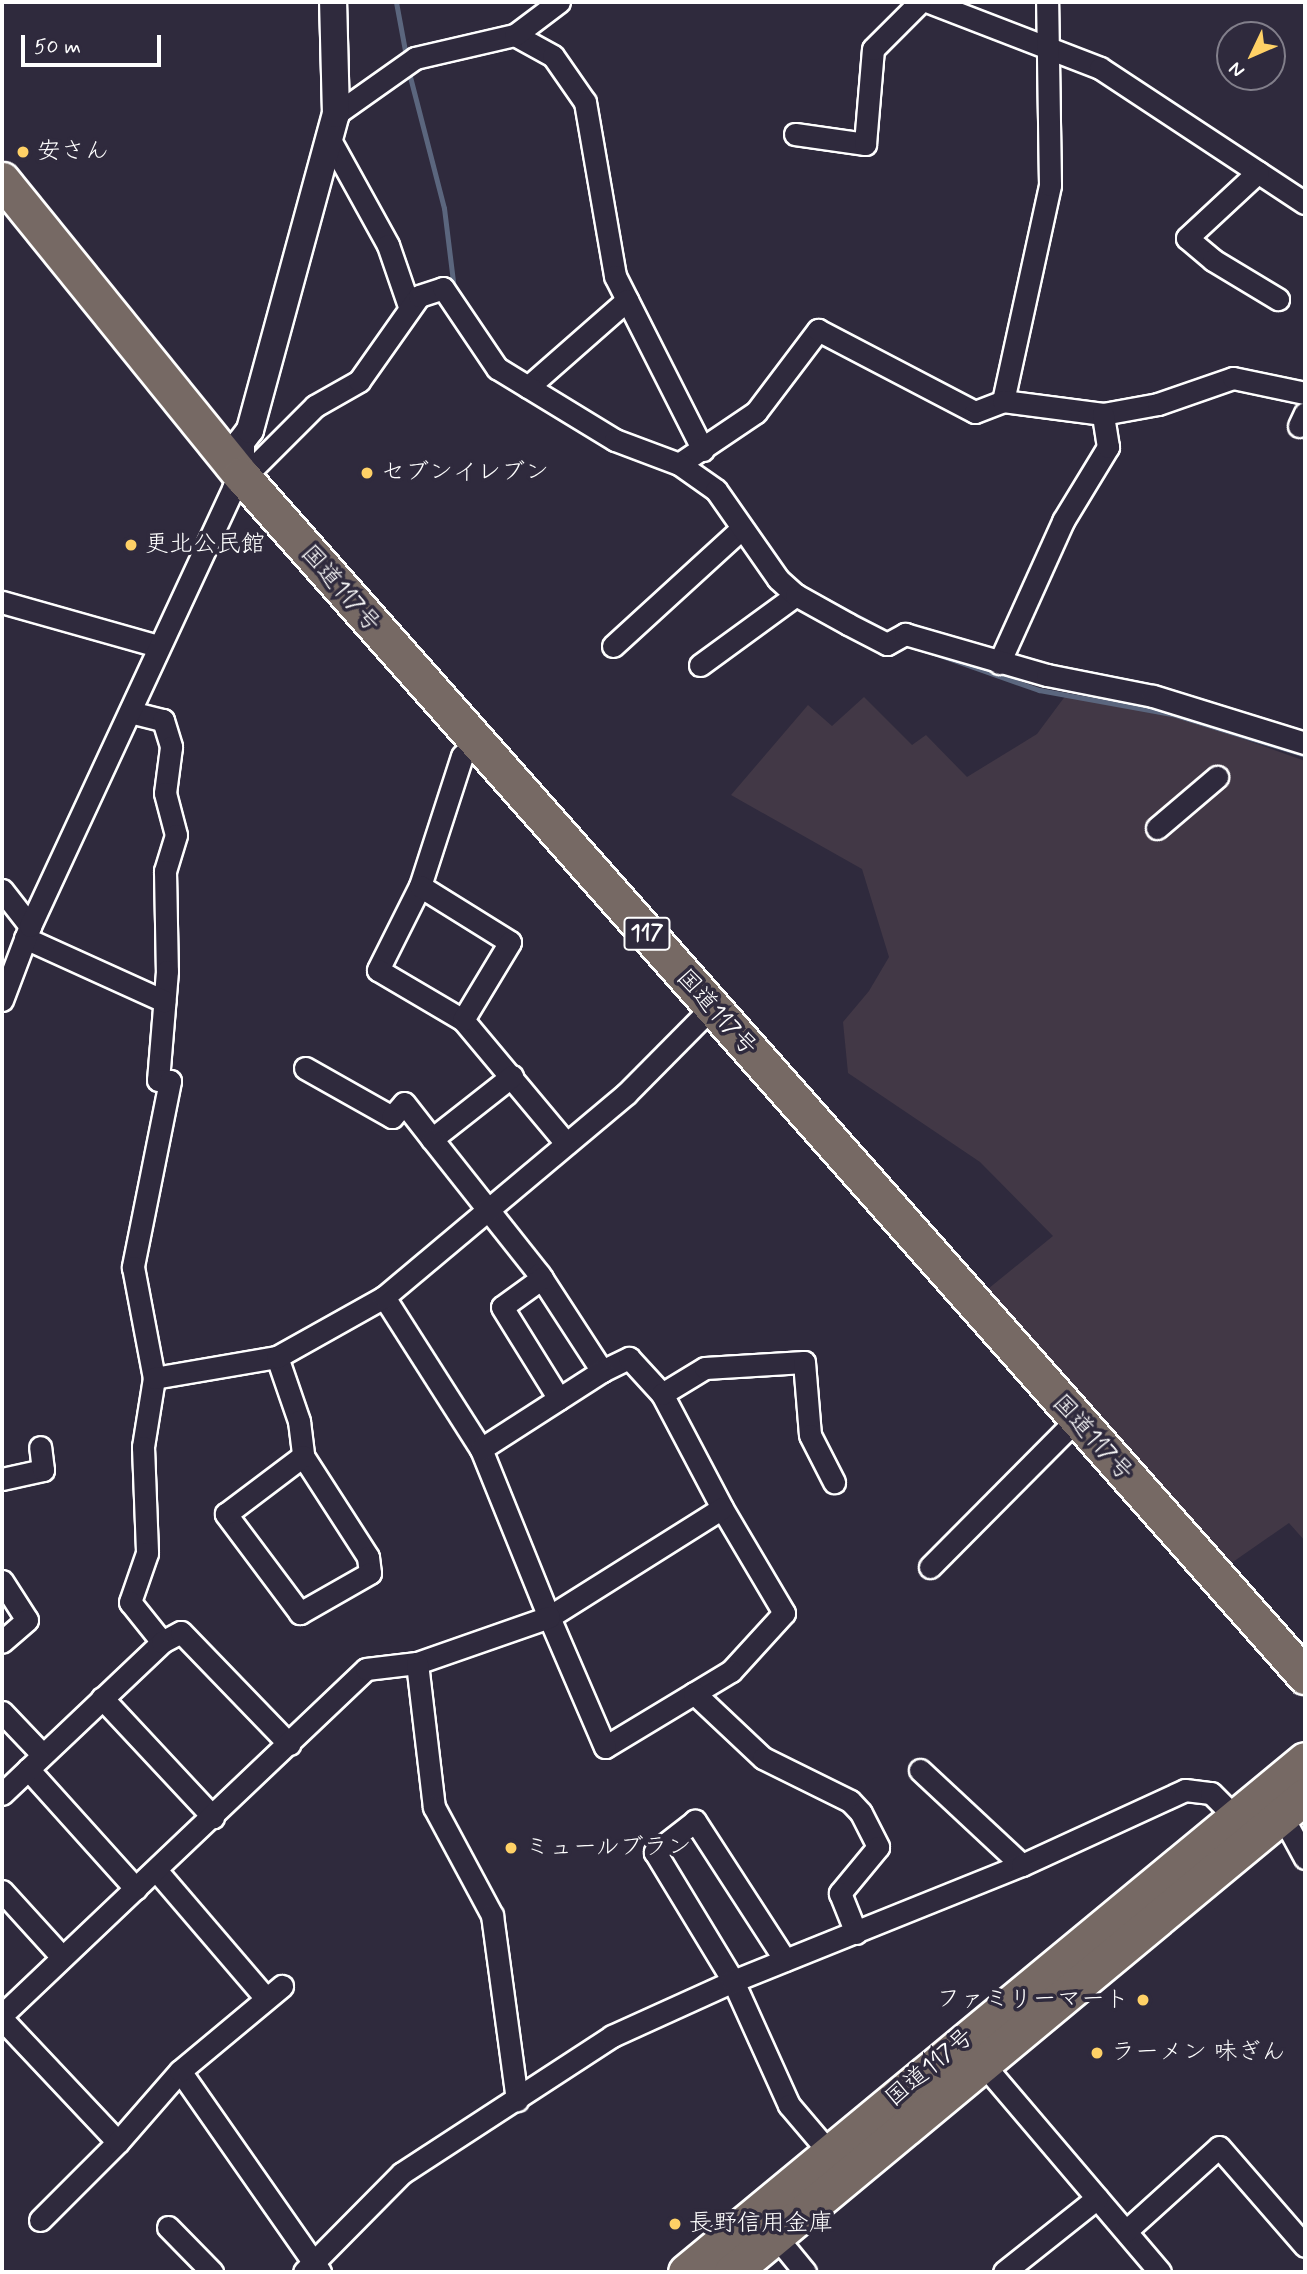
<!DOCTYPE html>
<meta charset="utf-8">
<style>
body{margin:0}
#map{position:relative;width:1307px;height:2274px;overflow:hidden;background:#2f2a3d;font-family:Mynerve,"Klee One",sans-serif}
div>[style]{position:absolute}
.built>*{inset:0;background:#423846}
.stream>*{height:5px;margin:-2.5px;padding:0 2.5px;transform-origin:2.5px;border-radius:2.5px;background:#5b667e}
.roads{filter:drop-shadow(2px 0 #fff) drop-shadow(-2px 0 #fff) drop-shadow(0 2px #fff) drop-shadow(0 -2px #fff)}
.minor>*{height:21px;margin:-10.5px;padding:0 10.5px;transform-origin:10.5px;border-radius:10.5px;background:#2f2a3d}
.tertiary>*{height:26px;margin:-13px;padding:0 13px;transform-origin:13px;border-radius:13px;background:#2f2a3d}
.trunk>*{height:35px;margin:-17.5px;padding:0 17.5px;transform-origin:17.5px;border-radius:17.5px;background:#766964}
.dots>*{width:19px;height:19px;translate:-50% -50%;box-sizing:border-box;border:4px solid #2f2a3d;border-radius:50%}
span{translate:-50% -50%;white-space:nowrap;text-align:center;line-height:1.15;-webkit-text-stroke:7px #2f2a3d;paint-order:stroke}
.shield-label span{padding:2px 5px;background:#2f2a3d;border:2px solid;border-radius:5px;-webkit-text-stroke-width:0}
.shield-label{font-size:23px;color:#fff;font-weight:700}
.poi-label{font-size:24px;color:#fff}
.left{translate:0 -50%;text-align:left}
.right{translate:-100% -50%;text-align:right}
.street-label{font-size:24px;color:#fff}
.frame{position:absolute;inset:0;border:4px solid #fff;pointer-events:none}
.north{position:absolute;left:1216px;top:21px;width:70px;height:70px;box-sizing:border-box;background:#2f2a3d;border:2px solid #827f8b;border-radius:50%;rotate:226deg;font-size:19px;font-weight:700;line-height:28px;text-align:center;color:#fff}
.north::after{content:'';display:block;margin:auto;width:24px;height:32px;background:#ffd166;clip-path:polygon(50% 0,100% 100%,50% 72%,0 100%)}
.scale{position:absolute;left:21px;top:35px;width:140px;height:32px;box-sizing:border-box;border:4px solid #fff;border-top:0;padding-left:9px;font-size:21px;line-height:24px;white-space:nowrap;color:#fff;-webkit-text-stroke:5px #2f2a3d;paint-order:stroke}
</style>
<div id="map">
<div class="built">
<i style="clip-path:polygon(1066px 695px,1126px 708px,1162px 710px,1305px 761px,1305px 1541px,1289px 1523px,1230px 1564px,1173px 1509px,983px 1293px,1053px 1236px,980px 1162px,848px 1073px,843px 1022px,869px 991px,889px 957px,862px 869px,731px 795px,808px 705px,832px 726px,864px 697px,912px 745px,926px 735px,967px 777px,1037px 734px)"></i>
</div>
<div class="stream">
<i style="left:396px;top:2px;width:55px;rotate:79.5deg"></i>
<i style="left:408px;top:69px;width:144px;rotate:75.5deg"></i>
<i style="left:444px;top:208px;width:82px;rotate:83deg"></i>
<i style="left:498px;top:355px;width:28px;rotate:35deg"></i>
<i style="left:811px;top:592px;width:81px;rotate:27.8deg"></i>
<i style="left:928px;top:651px;width:118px;rotate:19.4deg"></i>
<i style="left:1039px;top:690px;width:139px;rotate:10.3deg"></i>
<i style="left:1176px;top:715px;width:135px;rotate:17.2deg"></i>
</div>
<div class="roads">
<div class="minor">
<i style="left:929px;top:2px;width:183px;rotate:21.1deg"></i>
<i style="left:1100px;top:68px;width:245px;rotate:33.4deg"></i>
<i style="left:515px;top:35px;width:43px;rotate:28.9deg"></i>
<i style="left:553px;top:56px;width:56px;rotate:55.2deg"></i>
<i style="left:585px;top:102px;width:177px;rotate:80.2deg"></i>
<i style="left:615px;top:276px;width:195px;rotate:63.2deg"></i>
<i style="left:336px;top:114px;width:97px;rotate:-35.3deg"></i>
<i style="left:415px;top:58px;width:103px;rotate:-13deg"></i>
<i style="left:515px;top:35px;width:55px;rotate:-36.9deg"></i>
<i style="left:795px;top:134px;width:71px;rotate:8.1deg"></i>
<i style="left:865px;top:144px;width:95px;rotate:-85.2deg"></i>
<i style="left:873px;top:49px;width:66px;rotate:-45deg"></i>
<i style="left:329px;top:138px;width:122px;rotate:61.1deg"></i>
<i style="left:388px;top:245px;width:65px;rotate:71deg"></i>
<i style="left:1258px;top:172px;width:97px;rotate:137.1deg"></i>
<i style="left:1187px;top:238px;width:34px;rotate:40deg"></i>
<i style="left:1213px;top:260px;width:76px;rotate:31deg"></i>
<i style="left:528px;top:387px;width:132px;rotate:-41.3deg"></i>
<i style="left:1003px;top:401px;width:221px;rotate:-77.7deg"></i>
<i style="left:1050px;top:185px;width:183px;rotate:-90.9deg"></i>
<i style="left:1299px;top:426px;width:14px;rotate:-65deg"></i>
<i style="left:679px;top:464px;width:93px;rotate:-34deg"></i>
<i style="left:756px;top:412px;width:103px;rotate:-52.9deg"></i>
<i style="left:818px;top:330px;width:177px;rotate:27.6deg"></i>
<i style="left:975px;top:412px;width:30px;rotate:-21deg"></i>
<i style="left:1003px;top:401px;width:101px;rotate:7.4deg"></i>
<i style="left:1103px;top:414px;width:56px;rotate:-10.3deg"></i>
<i style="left:1158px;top:404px;width:79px;rotate:-19.1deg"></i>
<i style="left:1233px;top:378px;width:74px;rotate:11.8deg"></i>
<i style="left:2px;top:602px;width:162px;rotate:15.8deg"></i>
<i style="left:613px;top:646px;width:173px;rotate:-42.4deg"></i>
<i style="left:999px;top:663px;width:156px;rotate:-65.7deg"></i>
<i style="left:1063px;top:521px;width:87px;rotate:-58.7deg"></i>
<i style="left:1108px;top:447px;width:33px;rotate:-99deg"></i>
<i style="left:700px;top:665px;width:119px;rotate:-36.1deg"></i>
<i style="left:130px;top:712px;width:34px;rotate:14deg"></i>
<i style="left:163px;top:720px;width:28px;rotate:73deg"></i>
<i style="left:171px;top:747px;width:46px;rotate:97.4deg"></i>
<i style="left:165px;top:793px;width:43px;rotate:75.3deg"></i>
<i style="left:176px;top:835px;width:38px;rotate:107deg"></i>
<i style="left:165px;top:871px;width:100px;rotate:88.9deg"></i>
<i style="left:167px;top:971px;width:109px;rotate:94.7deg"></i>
<i style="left:158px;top:1080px;width:12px;rotate:5deg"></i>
<i style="left:170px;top:1081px;width:190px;rotate:101.3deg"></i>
<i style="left:133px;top:1267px;width:113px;rotate:79.3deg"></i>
<i style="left:154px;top:1378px;width:70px;rotate:99.1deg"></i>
<i style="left:143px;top:1447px;width:106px;rotate:87.8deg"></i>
<i style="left:147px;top:1553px;width:52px;rotate:109.1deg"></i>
<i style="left:130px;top:1602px;width:51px;rotate:51.3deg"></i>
<i style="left:475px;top:743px;width:18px;rotate:135deg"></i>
<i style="left:462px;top:756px;width:137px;rotate:107.9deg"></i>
<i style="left:420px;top:886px;width:94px;rotate:116.6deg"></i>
<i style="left:378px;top:970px;width:99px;rotate:30.5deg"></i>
<i style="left:463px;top:1020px;width:160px;rotate:50.1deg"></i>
<i style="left:1157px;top:828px;width:79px;rotate:-40.4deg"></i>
<i style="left:420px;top:886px;width:106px;rotate:31.9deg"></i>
<i style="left:510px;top:942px;width:91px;rotate:121.1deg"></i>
<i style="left:2px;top:890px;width:46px;rotate:52.1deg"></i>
<i style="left:25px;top:938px;width:153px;rotate:24.4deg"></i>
<i style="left:2px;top:1000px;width:79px;rotate:-69.3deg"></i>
<i style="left:30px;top:926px;width:483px;rotate:-65.1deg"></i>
<i style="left:233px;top:488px;width:116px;rotate:-45deg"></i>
<i style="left:315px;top:406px;width:51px;rotate:-29.6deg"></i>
<i style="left:359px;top:381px;width:104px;rotate:-54.8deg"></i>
<i style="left:419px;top:296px;width:25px;rotate:-18deg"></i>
<i style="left:443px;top:288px;width:97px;rotate:56deg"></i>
<i style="left:497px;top:368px;width:138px;rotate:31.4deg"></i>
<i style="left:615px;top:440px;width:68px;rotate:20.6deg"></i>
<i style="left:679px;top:464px;width:45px;rotate:35.1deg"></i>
<i style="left:716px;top:490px;width:108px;rotate:55.1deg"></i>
<i style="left:778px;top:579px;width:24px;rotate:42deg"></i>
<i style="left:796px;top:595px;width:60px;rotate:29.1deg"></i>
<i style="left:848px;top:624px;width:44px;rotate:27.1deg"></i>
<i style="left:887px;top:644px;width:21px;rotate:-29deg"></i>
<i style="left:905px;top:634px;width:148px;rotate:16.1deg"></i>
<i style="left:1047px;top:675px;width:108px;rotate:11.2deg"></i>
<i style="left:1153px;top:696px;width:159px;rotate:17.2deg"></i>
<i style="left:305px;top:1068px;width:100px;rotate:29.4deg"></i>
<i style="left:392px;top:1117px;width:18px;rotate:-49deg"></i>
<i style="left:404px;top:1103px;width:46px;rotate:52.1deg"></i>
<i style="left:512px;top:1076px;width:102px;rotate:141.8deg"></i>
<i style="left:432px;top:1139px;width:172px;rotate:51.6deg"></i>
<i style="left:539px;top:1274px;width:116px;rotate:57deg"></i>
<i style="left:602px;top:1371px;width:30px;rotate:-26deg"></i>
<i style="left:629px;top:1358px;width:49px;rotate:47.5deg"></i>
<i style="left:662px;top:1394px;width:129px;rotate:62.2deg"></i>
<i style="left:722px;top:1508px;width:122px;rotate:59.4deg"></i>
<i style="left:784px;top:1613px;width:79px;rotate:132.4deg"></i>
<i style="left:731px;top:1671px;width:147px;rotate:148.9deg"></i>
<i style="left:605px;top:1747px;width:142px;rotate:-113.3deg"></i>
<i style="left:549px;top:1617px;width:204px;rotate:-32.2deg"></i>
<i style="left:542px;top:1278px;width:49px;rotate:144.1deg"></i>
<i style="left:502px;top:1307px;width:108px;rotate:58.2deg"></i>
<i style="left:384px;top:1297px;width:180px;rotate:57.5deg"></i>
<i style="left:481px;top:1449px;width:181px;rotate:68deg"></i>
<i style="left:549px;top:1617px;width:140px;rotate:160.8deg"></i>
<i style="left:277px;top:1357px;width:68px;rotate:71deg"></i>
<i style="left:299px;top:1421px;width:35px;rotate:83deg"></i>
<i style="left:303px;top:1456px;width:120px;rotate:57.2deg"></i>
<i style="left:368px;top:1557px;width:16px;rotate:83deg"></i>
<i style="left:370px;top:1573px;width:81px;rotate:150.3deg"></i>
<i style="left:300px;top:1613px;width:124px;rotate:-126.8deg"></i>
<i style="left:226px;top:1514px;width:96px;rotate:-37deg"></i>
<i style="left:154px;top:1378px;width:125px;rotate:-9.7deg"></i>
<i style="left:277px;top:1357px;width:123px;rotate:-29.3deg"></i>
<i style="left:384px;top:1297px;width:316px;rotate:-40deg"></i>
<i style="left:626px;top:1094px;width:122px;rotate:-45.3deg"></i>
<i style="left:662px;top:1394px;width:50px;rotate:-31.2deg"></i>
<i style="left:705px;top:1368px;width:99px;rotate:-3.5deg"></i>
<i style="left:804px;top:1362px;width:73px;rotate:85.3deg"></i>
<i style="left:810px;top:1435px;width:53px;rotate:62.9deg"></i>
<i style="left:481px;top:1449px;width:144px;rotate:-32.8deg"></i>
<i style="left:2px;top:1479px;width:42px;rotate:-12.4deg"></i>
<i style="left:43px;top:1470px;width:23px;rotate:-97deg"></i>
<i style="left:930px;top:1567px;width:207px;rotate:-45.2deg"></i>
<i style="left:2px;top:1581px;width:46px;rotate:57.3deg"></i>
<i style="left:27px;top:1620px;width:33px;rotate:139deg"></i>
<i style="left:694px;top:1693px;width:95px;rotate:43.3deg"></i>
<i style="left:763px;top:1758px;width:97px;rotate:26.3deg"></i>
<i style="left:850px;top:1801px;width:16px;rotate:47deg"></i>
<i style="left:861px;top:1813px;width:38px;rotate:63deg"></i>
<i style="left:878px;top:1847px;width:60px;rotate:129.6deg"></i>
<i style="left:840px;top:1893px;width:43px;rotate:68.2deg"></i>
<i style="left:102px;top:1698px;width:163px;rotate:47deg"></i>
<i style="left:2px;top:1712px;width:58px;rotate:46.4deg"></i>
<i style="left:28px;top:1769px;width:161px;rotate:48deg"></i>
<i style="left:920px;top:1770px;width:139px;rotate:43deg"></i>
<i style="left:2px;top:1794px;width:221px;rotate:-43.5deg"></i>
<i style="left:162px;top:1642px;width:21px;rotate:-28deg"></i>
<i style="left:181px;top:1632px;width:156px;rotate:46deg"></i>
<i style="left:1281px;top:1814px;width:50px;rotate:61.4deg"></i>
<i style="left:156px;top:1870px;width:167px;rotate:49.4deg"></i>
<i style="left:2px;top:1891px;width:89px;rotate:47.7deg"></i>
<i style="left:785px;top:1960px;width:166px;rotate:-122.9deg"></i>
<i style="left:695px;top:1821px;width:51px;rotate:142.2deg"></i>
<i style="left:655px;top:1852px;width:151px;rotate:58.8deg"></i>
<i style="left:733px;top:1981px;width:136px;rotate:65.7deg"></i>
<i style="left:789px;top:2105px;width:62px;rotate:49.6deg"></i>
<i style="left:2px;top:2015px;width:502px;rotate:-43.55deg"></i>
<i style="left:366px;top:1669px;width:51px;rotate:-6.7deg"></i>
<i style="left:417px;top:1663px;width:145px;rotate:83.3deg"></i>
<i style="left:434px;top:1807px;width:123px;rotate:61.8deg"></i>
<i style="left:492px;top:1915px;width:187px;rotate:82.3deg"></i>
<i style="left:2px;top:2019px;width:169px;rotate:46.7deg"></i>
<i style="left:983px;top:2064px;width:273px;rotate:49.6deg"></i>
<i style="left:180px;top:2071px;width:245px;rotate:55.1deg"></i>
<i style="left:40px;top:2220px;width:110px;rotate:-45deg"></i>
<i style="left:118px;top:2142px;width:94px;rotate:-48.9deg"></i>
<i style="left:180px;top:2071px;width:133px;rotate:-39.8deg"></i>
<i style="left:168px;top:2227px;width:63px;rotate:45.6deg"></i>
<i style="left:769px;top:2228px;width:57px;rotate:50.7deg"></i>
<i style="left:1126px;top:2231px;width:125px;rotate:-42.1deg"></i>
<i style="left:1219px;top:2147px;width:131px;rotate:49deg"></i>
<i style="left:304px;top:2272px;width:139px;rotate:-45.3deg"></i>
<i style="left:402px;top:2173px;width:251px;rotate:-33.1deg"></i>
<i style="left:612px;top:2036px;width:133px;rotate:-24.4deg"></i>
<i style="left:733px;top:1981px;width:311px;rotate:-21.9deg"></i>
<i style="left:1022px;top:1865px;width:179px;rotate:-24.7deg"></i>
<i style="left:1185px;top:1790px;width:26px;rotate:7deg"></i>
<i style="left:1211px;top:1793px;width:33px;rotate:45deg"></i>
<i style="left:1004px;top:2272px;width:119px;rotate:-38.5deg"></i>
</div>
<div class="tertiary">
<i style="left:241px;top:475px;width:33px;rotate:-90deg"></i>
<i style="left:241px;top:442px;width:15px;rotate:-53deg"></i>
<i style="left:250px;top:430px;width:327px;rotate:-74.8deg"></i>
<i style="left:336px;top:114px;width:112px;rotate:-91.5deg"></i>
</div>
<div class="trunk">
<i style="left:2px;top:180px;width:380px;rotate:51deg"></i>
<i style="left:241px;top:475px;width:1605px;rotate:48.46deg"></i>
<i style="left:686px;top:2272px;width:803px;rotate:-39.6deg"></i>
<i style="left:732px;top:2272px;width:745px;rotate:-39.72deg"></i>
</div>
</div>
<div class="dots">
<i style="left:23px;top:152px;background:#ffd166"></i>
<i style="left:367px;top:473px;background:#ffd166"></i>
<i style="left:131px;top:545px;background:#ffd166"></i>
<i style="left:511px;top:1848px;background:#ffd166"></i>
<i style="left:1143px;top:2000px;background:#ffd166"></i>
<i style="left:1097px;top:2053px;background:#ffd166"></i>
<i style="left:675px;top:2224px;background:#ffd166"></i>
</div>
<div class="shield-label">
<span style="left:647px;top:934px">117</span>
</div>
<div class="poi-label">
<span class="left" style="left:37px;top:152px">安さん</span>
<span class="left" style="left:381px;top:473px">セブンイレブン</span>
<span class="left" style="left:145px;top:545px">更北公民館</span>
<span class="left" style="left:525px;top:1848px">ミュールブラン</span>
<span class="right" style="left:1129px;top:2000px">ファミリーマート</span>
<span class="left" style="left:1111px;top:2053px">ラーメン 味ぎん</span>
<span class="left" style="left:689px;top:2224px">長野信用金庫</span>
</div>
<div class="street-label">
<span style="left:340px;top:589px;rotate:49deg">国道117号</span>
<span style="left:716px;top:1013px;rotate:48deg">国道117号</span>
<span style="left:1092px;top:1438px;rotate:48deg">国道117号</span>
<span style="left:930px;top:2068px;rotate:-40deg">国道117号</span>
</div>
<div class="frame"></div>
<div class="north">N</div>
<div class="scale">50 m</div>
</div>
